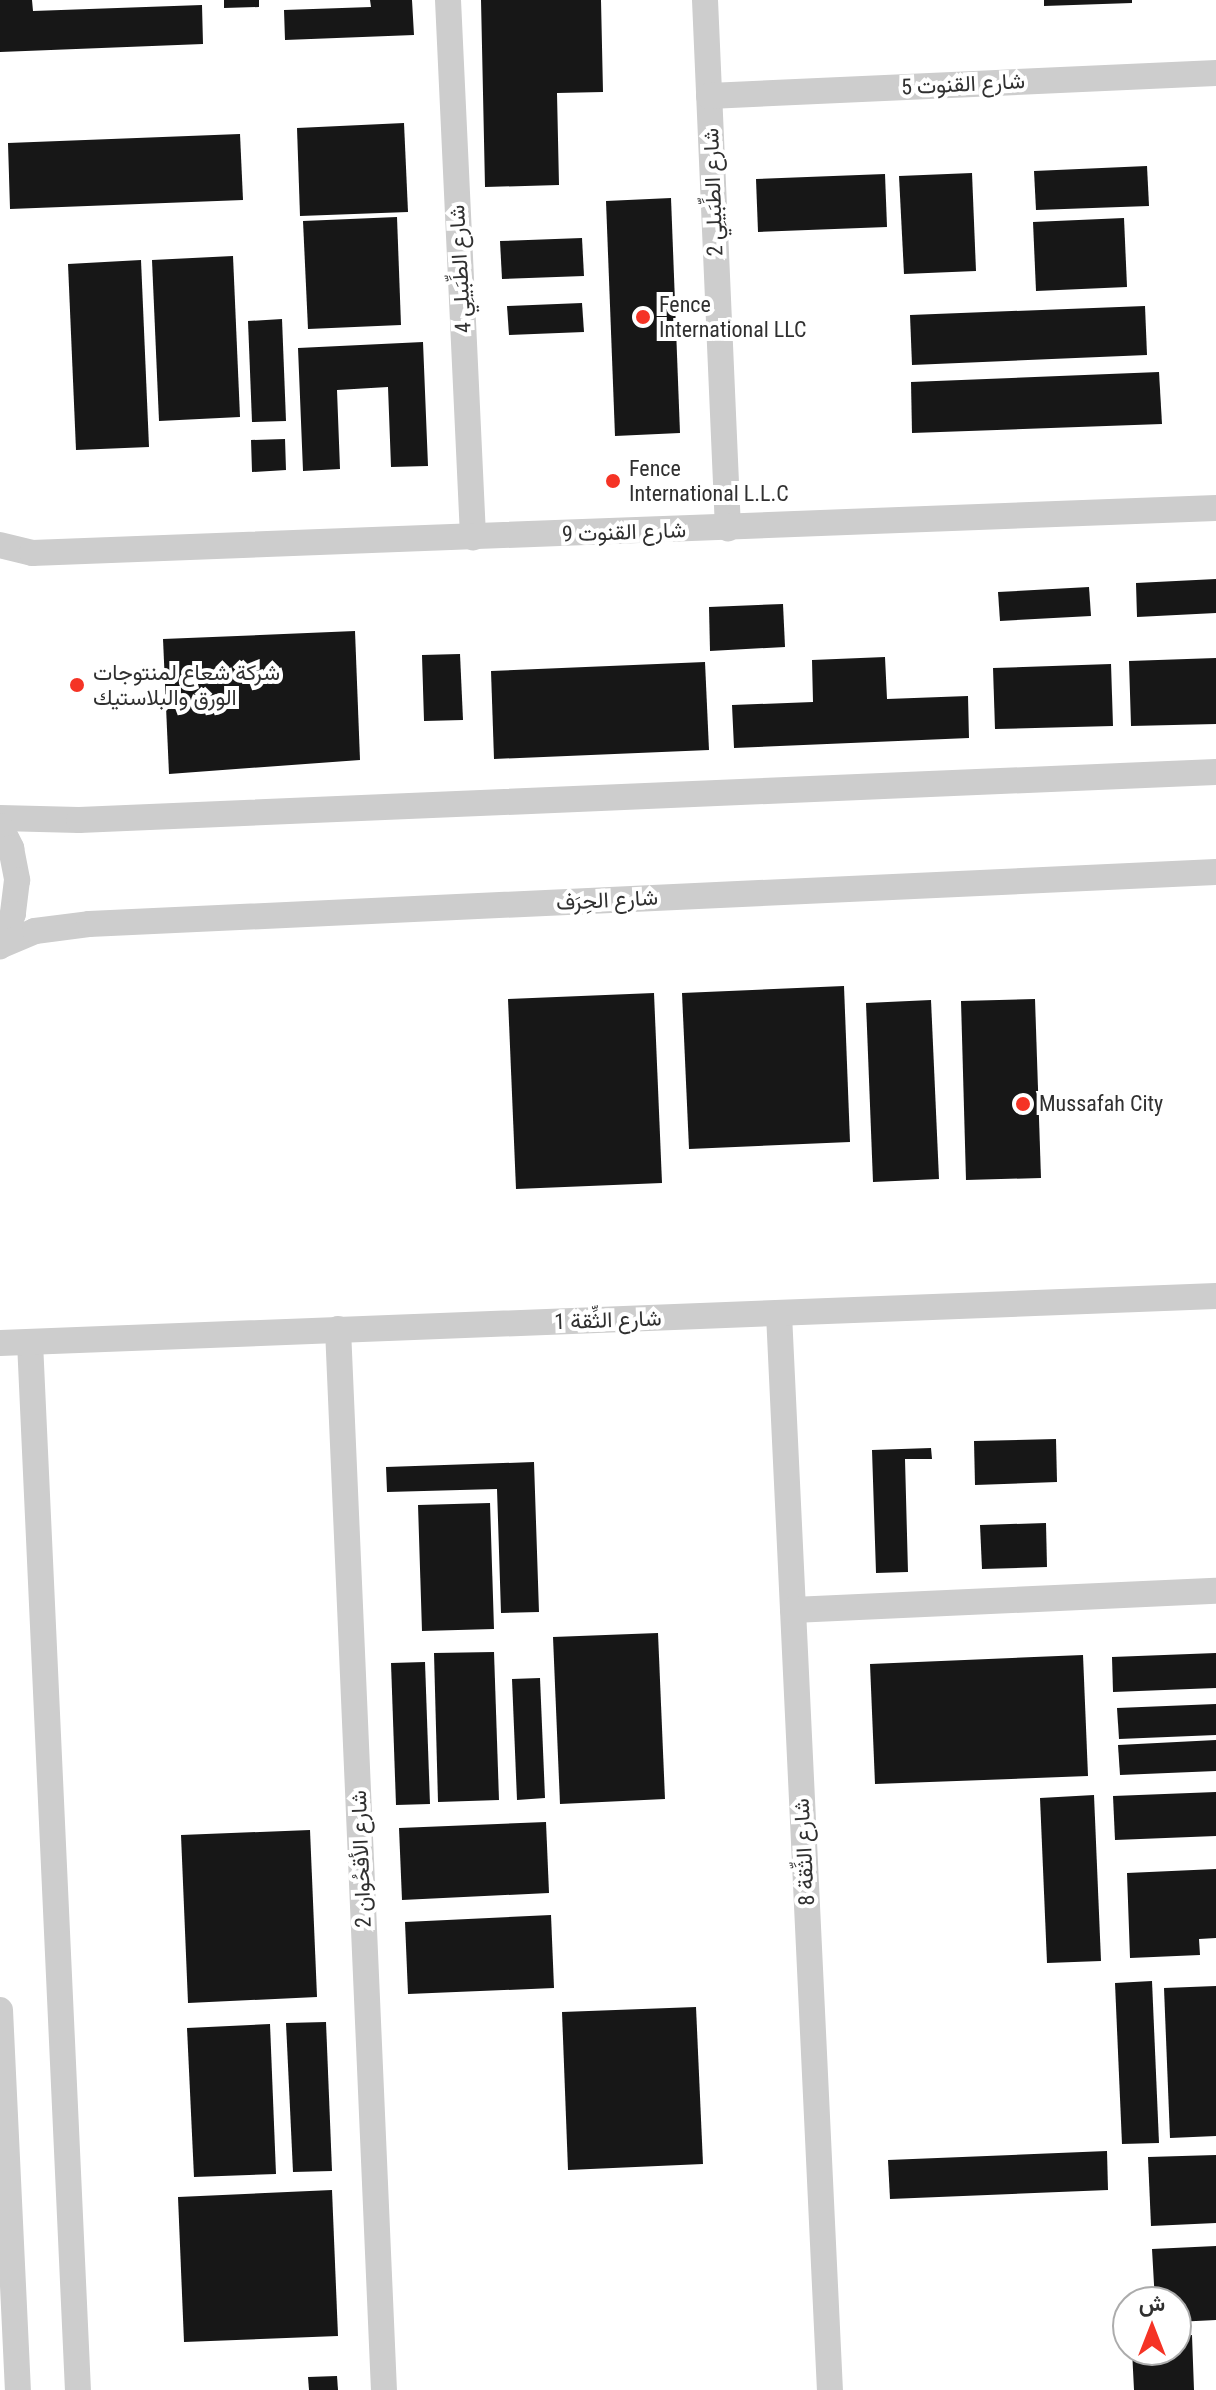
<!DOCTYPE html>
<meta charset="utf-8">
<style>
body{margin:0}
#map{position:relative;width:1216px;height:2390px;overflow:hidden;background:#fff;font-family:"Roboto Condensed",Vazirmatn,sans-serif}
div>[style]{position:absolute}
.building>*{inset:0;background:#171717}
.minor>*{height:26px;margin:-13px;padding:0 13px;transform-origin:13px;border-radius:13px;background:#cdcdcd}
.dots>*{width:22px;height:22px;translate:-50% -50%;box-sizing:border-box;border:4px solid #fff;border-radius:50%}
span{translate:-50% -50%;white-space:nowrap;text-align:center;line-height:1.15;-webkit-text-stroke:8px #fff;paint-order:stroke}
.street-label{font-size:22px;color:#303030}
.poi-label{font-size:22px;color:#303030}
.left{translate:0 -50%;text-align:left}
.north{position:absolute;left:1112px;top:2286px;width:80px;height:80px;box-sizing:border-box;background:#fff;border:2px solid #acacac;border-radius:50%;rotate:0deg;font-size:22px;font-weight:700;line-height:32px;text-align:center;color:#303030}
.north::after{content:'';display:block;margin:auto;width:28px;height:36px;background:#f53325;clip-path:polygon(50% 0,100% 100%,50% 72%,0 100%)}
</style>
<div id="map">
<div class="building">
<i style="clip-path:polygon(0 0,32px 0,33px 11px,202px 5px,203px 44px,0 52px)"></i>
<i style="clip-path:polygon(224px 0,259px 0,259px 7px,224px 8px)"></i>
<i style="clip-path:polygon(370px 0,412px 0,414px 35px,285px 40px,284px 10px,371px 7px)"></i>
<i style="clip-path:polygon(481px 0,601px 0,603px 92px,557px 93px,559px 185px,485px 187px)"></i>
<i style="clip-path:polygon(1044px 0,1132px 0,1132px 3px,1044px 6px)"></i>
<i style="clip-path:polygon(404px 123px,408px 212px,300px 216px,297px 128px)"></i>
<i style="clip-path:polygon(240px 134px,243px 200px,10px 209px,8px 143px)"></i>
<i style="clip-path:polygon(1147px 166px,1149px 206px,1036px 210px,1034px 171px)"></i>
<i style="clip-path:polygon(972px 173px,976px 271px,904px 274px,899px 176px)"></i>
<i style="clip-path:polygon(885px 174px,887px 227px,758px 232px,756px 179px)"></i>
<i style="clip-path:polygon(671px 198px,680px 433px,615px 436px,606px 201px)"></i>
<i style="clip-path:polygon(397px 217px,401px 325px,308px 329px,303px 221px)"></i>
<i style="clip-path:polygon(1124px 218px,1127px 287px,1036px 291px,1033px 222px)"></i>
<i style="clip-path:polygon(582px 238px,584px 276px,502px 279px,500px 241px)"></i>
<i style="clip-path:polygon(233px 256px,240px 417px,159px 421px,152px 260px)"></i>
<i style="clip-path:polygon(141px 260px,149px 447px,76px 450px,68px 264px)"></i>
<i style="clip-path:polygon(582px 303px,584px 332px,509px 335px,507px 306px)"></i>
<i style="clip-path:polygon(1145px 306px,1147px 355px,912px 365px,910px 315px)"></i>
<i style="clip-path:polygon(282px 319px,286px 421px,252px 422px,248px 321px)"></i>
<i style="clip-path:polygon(423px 342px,428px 466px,391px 467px,388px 387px,337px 390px,340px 469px,303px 471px,298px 348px)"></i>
<i style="clip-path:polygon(1159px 372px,1162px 424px,912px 433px,911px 382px)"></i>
<i style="clip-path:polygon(285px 439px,286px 470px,252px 472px,251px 440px)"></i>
<i style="clip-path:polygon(1216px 579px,1216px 613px,1137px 617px,1136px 583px)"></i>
<i style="clip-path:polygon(1089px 587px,1091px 616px,1000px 621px,998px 592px)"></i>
<i style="clip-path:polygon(783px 604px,785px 647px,710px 651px,709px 607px)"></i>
<i style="clip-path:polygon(355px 631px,360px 760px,169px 774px,163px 639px)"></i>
<i style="clip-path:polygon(460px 654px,463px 720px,424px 721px,422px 655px)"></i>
<i style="clip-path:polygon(885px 657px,887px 699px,968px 696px,969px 738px,734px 748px,732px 705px,813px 702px,812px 660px)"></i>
<i style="clip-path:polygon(1216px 658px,1216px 724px,1131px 726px,1129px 661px)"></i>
<i style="clip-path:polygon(705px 662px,709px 750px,494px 759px,491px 671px)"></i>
<i style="clip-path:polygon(1111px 664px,1113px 726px,995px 729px,993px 668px)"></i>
<i style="clip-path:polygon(844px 986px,850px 1142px,689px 1149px,682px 993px)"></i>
<i style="clip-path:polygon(654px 993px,662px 1183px,516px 1189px,508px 999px)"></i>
<i style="clip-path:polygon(1035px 999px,1041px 1178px,966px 1180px,961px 1001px)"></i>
<i style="clip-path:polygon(931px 1000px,939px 1179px,873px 1182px,866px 1003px)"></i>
<i style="clip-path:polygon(1056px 1439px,1057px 1482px,975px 1485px,974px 1441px)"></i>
<i style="clip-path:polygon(931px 1448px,932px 1459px,905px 1459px,908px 1572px,876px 1573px,872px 1450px)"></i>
<i style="clip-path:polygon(534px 1462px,539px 1612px,501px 1613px,497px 1489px,387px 1492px,386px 1467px)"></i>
<i style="clip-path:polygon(490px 1503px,494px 1629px,422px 1631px,418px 1505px)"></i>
<i style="clip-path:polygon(1046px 1523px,1047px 1567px,982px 1569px,980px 1525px)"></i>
<i style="clip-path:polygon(658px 1633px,665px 1799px,560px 1804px,553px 1637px)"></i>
<i style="clip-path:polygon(494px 1652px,499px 1800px,438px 1802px,434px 1653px)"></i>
<i style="clip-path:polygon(1216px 1653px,1216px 1688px,1113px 1692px,1112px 1657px)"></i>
<i style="clip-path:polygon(1083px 1655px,1088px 1776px,875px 1784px,870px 1664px)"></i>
<i style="clip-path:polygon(425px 1662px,430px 1804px,396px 1805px,391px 1663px)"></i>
<i style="clip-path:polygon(540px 1678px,545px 1798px,517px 1800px,512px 1679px)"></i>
<i style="clip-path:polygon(1216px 1704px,1216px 1735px,1119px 1739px,1117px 1708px)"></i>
<i style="clip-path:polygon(1216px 1740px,1216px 1771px,1120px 1775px,1118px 1745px)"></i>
<i style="clip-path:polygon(1216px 1792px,1216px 1836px,1115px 1840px,1113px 1796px)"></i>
<i style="clip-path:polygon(1094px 1795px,1101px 1961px,1047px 1963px,1040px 1798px)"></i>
<i style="clip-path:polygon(546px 1822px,549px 1893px,402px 1900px,399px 1828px)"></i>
<i style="clip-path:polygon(310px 1830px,317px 1997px,188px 2003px,181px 1835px)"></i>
<i style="clip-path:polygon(1216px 1869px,1216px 1938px,1199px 1939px,1200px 1955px,1130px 1958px,1127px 1873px)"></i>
<i style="clip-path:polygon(551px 1915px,554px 1988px,408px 1994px,405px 1922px)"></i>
<i style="clip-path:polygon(1152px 1981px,1159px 2143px,1122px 2144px,1115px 1983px)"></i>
<i style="clip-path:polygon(1216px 1986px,1216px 2136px,1170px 2138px,1164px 1988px)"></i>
<i style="clip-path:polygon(696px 2007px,703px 2164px,568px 2170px,562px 2012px)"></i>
<i style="clip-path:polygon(326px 2022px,332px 2171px,293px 2172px,286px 2023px)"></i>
<i style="clip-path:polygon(270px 2024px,276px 2174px,194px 2177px,187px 2028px)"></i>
<i style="clip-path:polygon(1107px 2151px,1108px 2190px,890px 2199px,888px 2160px)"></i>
<i style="clip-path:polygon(1216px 2155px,1216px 2223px,1151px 2226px,1148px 2157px)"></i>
<i style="clip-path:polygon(332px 2190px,338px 2336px,184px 2342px,178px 2197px)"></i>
<i style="clip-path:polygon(1216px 2246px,1216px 2320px,1176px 2322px,1176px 2302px,1155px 2302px,1152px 2249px)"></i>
<i style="clip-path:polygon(1192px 2335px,1194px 2390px,1134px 2390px,1132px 2350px,1176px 2350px,1176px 2336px)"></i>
<i style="clip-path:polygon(337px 2376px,338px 2390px,309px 2390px,308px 2377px)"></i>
</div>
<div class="minor">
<i style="left:448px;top:0;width:538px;rotate:87.33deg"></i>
<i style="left:705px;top:0;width:529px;rotate:87.51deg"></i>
<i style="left:709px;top:96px;width:508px;rotate:-2.6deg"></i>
<i style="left:0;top:545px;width:33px;rotate:14deg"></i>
<i style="left:32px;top:553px;width:1185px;rotate:-2.18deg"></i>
<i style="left:0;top:818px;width:79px;rotate:1.5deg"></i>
<i style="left:79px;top:820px;width:1138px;rotate:-2.42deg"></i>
<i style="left:0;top:826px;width:25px;rotate:63deg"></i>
<i style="left:11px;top:848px;width:33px;rotate:79deg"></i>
<i style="left:17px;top:880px;width:34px;rotate:97deg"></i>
<i style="left:13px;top:914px;width:35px;rotate:112deg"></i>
<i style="left:2px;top:945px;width:36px;rotate:-23deg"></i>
<i style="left:35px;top:931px;width:54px;rotate:-7.4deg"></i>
<i style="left:89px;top:924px;width:1128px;rotate:-2.64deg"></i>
<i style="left:779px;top:1314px;width:1077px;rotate:87.29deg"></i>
<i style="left:338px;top:1329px;width:1062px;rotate:87.52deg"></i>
<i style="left:30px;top:1342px;width:1049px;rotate:87.38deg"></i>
<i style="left:0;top:1343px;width:1217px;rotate:-2.21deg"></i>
<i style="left:793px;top:1610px;width:423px;rotate:-2.6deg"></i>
<i style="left:0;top:2010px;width:380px;rotate:87.3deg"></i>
</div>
<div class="dots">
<i style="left:643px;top:317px;background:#f53325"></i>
<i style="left:613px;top:481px;background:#f53325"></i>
<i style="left:77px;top:685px;background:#f53325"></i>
<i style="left:1023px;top:1104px;background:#f53325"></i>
</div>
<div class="street-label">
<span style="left:963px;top:84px;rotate:-3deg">شارع القنوت 5</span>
<span style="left:713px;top:192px;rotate:-92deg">شارع الطِّبَيلِي 2</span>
<span style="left:460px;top:269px;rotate:-93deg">شارع الطِّبَيلِي 4</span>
<span style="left:624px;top:532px;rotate:-2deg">شارع القنوت 9</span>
<span style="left:607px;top:900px;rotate:-3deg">شارع الحِرَف</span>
<span style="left:608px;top:1320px;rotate:-2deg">شارع الثِّقة 1</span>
<span style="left:804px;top:1852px;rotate:-93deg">شارع الثِّقة 8</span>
<span style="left:361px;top:1859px;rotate:-92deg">شارع الأقحُوان 2</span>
</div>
<div class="poi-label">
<span class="left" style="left:659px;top:317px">Fence<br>International LLC</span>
<span class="left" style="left:629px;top:481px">Fence<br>International L.L.C</span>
<span class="left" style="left:93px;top:685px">شركة شعاع لمنتوجات<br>الورق والبلاستيك</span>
<span class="left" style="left:1039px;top:1104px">Mussafah City</span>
</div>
<div class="north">ش</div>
</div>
